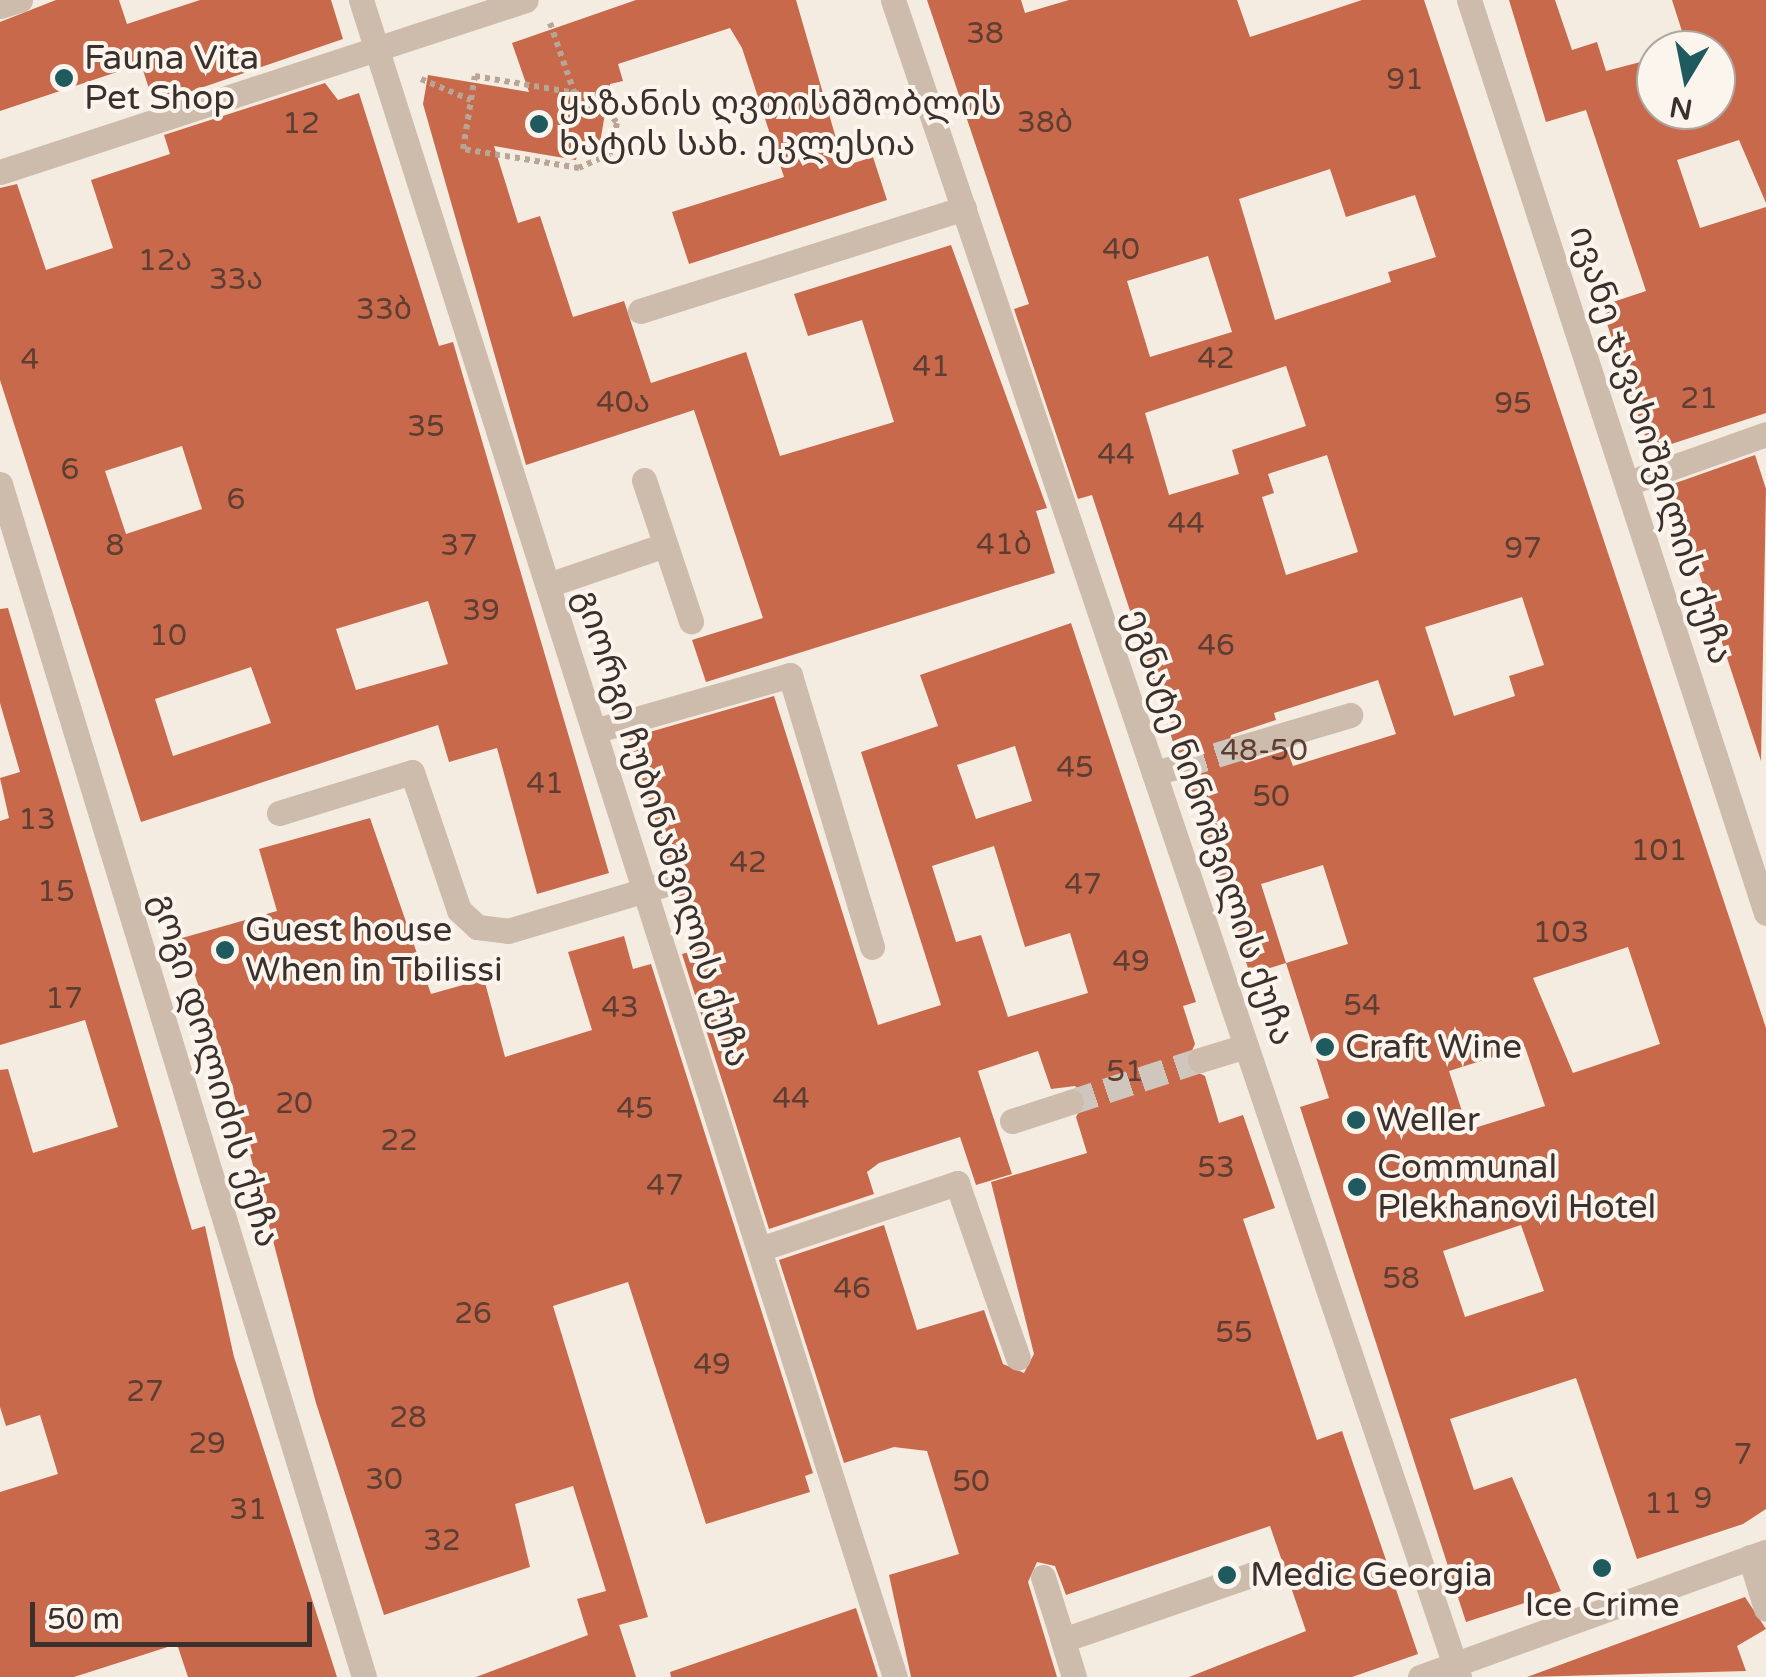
<!DOCTYPE html>
<meta charset="utf-8">
<style>
body{margin:0}
#map{position:relative;width:1766px;height:1677px;overflow:hidden;background:#f4ebe1;font-family:"Varela Round","Noto Sans Georgian",sans-serif}
div>[style]{position:absolute}
.building>*{inset:0;background:#c8694b}
.minor-tunnel>*{height:25px;margin-top:-12.5px;transform-origin:0;background:repeating-linear-gradient(90deg,#cfc6bd 0 25px,transparent 0 37px)}
.path>*{height:6px;margin-top:-3px;transform-origin:0;background:repeating-linear-gradient(90deg,#b9a596 0 5px,transparent 0 10px)}
.minor>*{height:25px;margin:-12.5px;padding:0 12.5px;transform-origin:12.5px;border-radius:12.5px;background:#cdbbac}
.dots>*{width:28px;height:28px;translate:-50% -50%;box-sizing:border-box;border:5px solid #fbf5ee;border-radius:50%}
span{translate:-50% -50%;white-space:nowrap;text-align:center;line-height:1.15;-webkit-text-stroke:8px #fbf5ee;paint-order:stroke}
.number-label{font-size:30px;color:#5e3e33}
.number-label span{-webkit-text-stroke-width:0}
.poi-label{font-size:35px;color:#3b302b}
.left{translate:0 -50%;text-align:left}
.street-label{font-size:35px;color:#3b302b}
.north{position:absolute;left:1636px;top:30px;width:100px;height:100px;box-sizing:border-box;background:#fbf5ee;border:2px solid #aea6a0;border-radius:50%;rotate:190deg;font-size:28px;font-weight:700;line-height:40px;text-align:center;color:#3b302b}
.north::after{content:'';display:block;margin:auto;width:35px;height:45px;background:#1f5a5e;clip-path:polygon(50% 0,100% 100%,50% 72%,0 100%)}
.scale{position:absolute;left:30px;top:1602px;width:282px;height:45px;box-sizing:border-box;border:5px solid #3b302b;border-top:0;padding-left:12px;font-size:30px;line-height:35px;white-space:nowrap;color:#3b302b;-webkit-text-stroke:8px #fbf5ee;paint-order:stroke}
</style>
<div id="map">
<div class="building">
<i style="clip-path:polygon(56px 0,119px 0,127px 24px,200px 0,331px 0,343px 39px,154px 104px,141px 64px,0 111px,0 22px)"></i>
<i style="clip-path:polygon(636px 0,796px 0,844px 166px,873px 157px,887px 200px,689px 264px,672px 212px,784px 177px,742px 48px,730px 28px,618px 64px,623px 81px,610px 84px,599px 149px,579px 145px,576px 160px,494px 146px,518px 223px,540px 216px,573px 317px,624px 301px,651px 383px,746px 352px,780px 456px,894px 422px,862px 320px,808px 336px,794px 294px,951px 245px,1047px 508px,1036px 511px,1055px 573px,706px 682px,692px 640px,763px 618px,694px 410px,526px 465px,423px 104px,428px 75px,529px 92px,512px 43px)"></i>
<i style="clip-path:polygon(evenodd,927px 0,1021px 0,1025px 13px,1069px 0,1237px 0,1250px 37px,1362px 0,1424px 0,1766px 1028px,1766px 1509px,1743px 1524px,1637px 1559px,1576px 1378px,1450px 1419px,1474px 1490px,1512px 1477px,1561px 1591px,1466px 1622px,1300px 1107px,1329px 1098px,1286px 963px,1250px 974px,1186px 781px,1196px 761px,1176px 751px,1092px 495px,1078px 499px,1014px 309px,1029px 304px,927px 0,1330px 169px,1346px 217px,1415px 195px,1436px 257px,1388px 272px,1391px 282px,1275px 320px,1239px 199px,1330px 169px,927px 0,1208px 256px,1232px 332px,1150px 357px,1127px 281px,1208px 256px,927px 0,1286px 366px,1306px 426px,1232px 450px,1239px 474px,1169px 495px,1145px 413px,1286px 366px,927px 0,1327px 455px,1358px 552px,1286px 575px,1262px 497px,1274px 493px,1268px 474px,1327px 455px,927px 0,1522px 597px,1544px 665px,1509px 676px,1515px 696px,1454px 716px,1425px 627px,1522px 597px,927px 0,1378px 680px,1396px 734px,1293px 766px,1287px 750px,1246px 763px,1227px 752px,1231px 735px,1276px 720px,1274px 713px,1378px 680px,927px 0,1323px 865px,1348px 944px,1286px 963px,1261px 884px,1323px 865px,927px 0,1628px 947px,1660px 1044px,1573px 1073px,1533px 978px,1628px 947px,927px 0,1525px 1047px,1545px 1106px,1468px 1130px,1449px 1071px,1525px 1047px,927px 0,1521px 1225px,1544px 1291px,1465px 1317px,1443px 1251px,1521px 1225px)"></i>
<i style="clip-path:polygon(1509px 0,1555px 0,1572px 50px,1597px 42px,1606px 71px,1656px 58px,1656px 110px,1716px 110px,1716px 50px,1688px 50px,1672px 0,1766px 0,1766px 203px,1739px 140px,1677px 160px,1700px 228px,1766px 207px,1766px 413px,1650px 451px,1601px 306px,1646px 291px,1586px 110px,1546px 122px)"></i>
<i style="clip-path:polygon(evenodd,325px 83px,338px 100px,359px 93px,439px 346px,453px 342px,609px 873px,537px 894px,497px 748px,449px 762px,438px 725px,141px 822px,0 380px,0 188px,17px 184px,46px 270px,113px 248px,91px 180px,170px 154px,164px 135px,325px 83px,182px 446px,202px 509px,126px 534px,105px 471px,182px 446px,325px 83px,428px 601px,448px 664px,356px 690px,336px 629px,428px 601px,325px 83px,251px 667px,271px 723px,173px 756px,155px 699px,251px 667px)"></i>
<i style="clip-path:polygon(1755px 455px,1766px 489px,1761px 761px,1670px 485px)"></i>
<i style="clip-path:polygon(8px 608px,192px 1230px,205px 1226px,234px 1357px,337px 1677px,188px 1677px,177px 1644px,74px 1677px,0 1677px,0 1492px,58px 1474px,40px 1415px,6px 1426px,0 1407px,0 1070px,8px 1069px,33px 1153px,118px 1127px,85px 1020px,0 1045px,0 821px,9px 818px,0 778px,20px 772px,0 703px,0 609px)"></i>
<i style="clip-path:polygon(evenodd,1071px 623px,1196px 1002px,1183px 1006px,1195px 1044px,1185px 1066px,1205px 1076px,1219px 1123px,1243px 1115px,1275px 1208px,1243px 1219px,1317px 1440px,1342px 1431px,1418px 1654px,1352px 1677px,1189px 1677px,1306px 1631px,1270px 1526px,1066px 1595px,1055px 1566px,1037px 1562px,1028px 1582px,1057px 1677px,911px 1677px,889px 1575px,959px 1554px,927px 1451px,894px 1447px,844px 1463px,779px 1260px,884px 1225px,917px 1330px,984px 1310px,1003px 1364px,1024px 1373px,1034px 1354px,991px 1182px,1087px 1153px,1076px 1117px,1087px 1098px,1075px 1086px,1051px 1089px,1038px 1051px,978px 1071px,1012px 1174px,976px 1185px,960px 1137px,879px 1163px,867px 1172px,874px 1194px,769px 1229px,682px 954px,696px 950px,679px 896px,685px 879px,670px 867px,629px 738px,774px 696px,878px 1025px,941px 1005px,861px 752px,938px 726px,920px 675px,1071px 623px,1015px 746px,1032px 801px,976px 819px,957px 765px,1015px 746px,1071px 623px,994px 846px,1025px 947px,1070px 933px,1088px 993px,1008px 1017px,981px 935px,956px 942px,932px 866px,994px 846px)"></i>
<i style="clip-path:polygon(370px 818px,431px 994px,484px 979px,505px 1057px,592px 1030px,568px 952px,624px 936px,633px 969px,651px 964px,813px 1473px,805px 1476px,810px 1492px,706px 1524px,628px 1282px,553px 1306px,648px 1617px,619px 1625px,636px 1677px,476px 1677px,588px 1635px,577px 1599px,606px 1591px,573px 1486px,515px 1504px,530px 1567px,384px 1615px,316px 1403px,228px 1071px,182px 938px,277px 911px,259px 849px)"></i>
<i style="clip-path:polygon(1745px 1597px,1766px 1629px,1737px 1646px,1746px 1671px,1527px 1677px)"></i>
<i style="clip-path:polygon(856px 1608px,878px 1677px,671px 1677px,670px 1672px)"></i>
</div>
<div class="minor-tunnel">
<i style="left:1181px;top:766px;width:64px;rotate:-17.3deg"></i>
<i style="left:1071px;top:1102px;width:136px;rotate:-18deg"></i>
</div>
<div class="path">
<i style="left:550px;top:23px;width:73px;rotate:70.8deg"></i>
<i style="left:421px;top:79px;width:54px;rotate:22.8deg"></i>
<i style="left:471px;top:100px;width:24px;rotate:-81deg"></i>
<i style="left:475px;top:76px;width:120px;rotate:9.6deg"></i>
<i style="left:593px;top:96px;width:36px;rotate:48deg"></i>
<i style="left:617px;top:123px;width:32px;rotate:103deg"></i>
<i style="left:610px;top:154px;width:34px;rotate:156deg"></i>
<i style="left:579px;top:168px;width:118px;rotate:-170.7deg"></i>
<i style="left:463px;top:149px;width:50px;rotate:-80.7deg"></i>
</div>
<div class="minor">
<i style="left:361px;top:0;width:1760px;rotate:72.34deg"></i>
<i style="left:893px;top:0;width:1770px;rotate:71.35deg"></i>
<i style="left:1469px;top:0;width:960px;rotate:71.98deg"></i>
<i style="left:0;top:6px;width:21px;rotate:-17deg"></i>
<i style="left:0;top:172px;width:553px;rotate:-18.11deg"></i>
<i style="left:640px;top:311px;width:340px;rotate:-17.6deg"></i>
<i style="left:644px;top:480px;width:149px;rotate:71.6deg"></i>
<i style="left:1628px;top:483px;width:146px;rotate:-19.5deg"></i>
<i style="left:0;top:484px;width:1247px;rotate:73.03deg"></i>
<i style="left:548px;top:585px;width:124px;rotate:-18.9deg"></i>
<i style="left:594px;top:731px;width:204px;rotate:-15.9deg"></i>
<i style="left:790px;top:675px;width:284px;rotate:73.2deg"></i>
<i style="left:1242px;top:747px;width:113px;rotate:-16.5deg"></i>
<i style="left:1154px;top:773px;width:28px;rotate:-15deg"></i>
<i style="left:279px;top:813px;width:139px;rotate:-17.1deg"></i>
<i style="left:412px;top:772px;width:146px;rotate:71.2deg"></i>
<i style="left:459px;top:910px;width:25px;rotate:43deg"></i>
<i style="left:477px;top:927px;width:31px;rotate:7deg"></i>
<i style="left:508px;top:931px;width:168px;rotate:-16.6deg"></i>
<i style="left:1200px;top:1060px;width:48px;rotate:-16.9deg"></i>
<i style="left:1012px;top:1121px;width:62px;rotate:-17.9deg"></i>
<i style="left:760px;top:1249px;width:208px;rotate:-18.5deg"></i>
<i style="left:957px;top:1183px;width:185px;rotate:70.8deg"></i>
<i style="left:1750px;top:1557px;width:54px;rotate:72.9deg"></i>
<i style="left:1043px;top:1577px;width:66px;rotate:72.4deg"></i>
<i style="left:1074px;top:1677px;width:39px;rotate:-107deg"></i>
<i style="left:1063px;top:1640px;width:202px;rotate:-19.1deg"></i>
<i style="left:1420px;top:1677px;width:368px;rotate:-19.9deg"></i>
</div>
<div class="dots">
<i style="left:64px;top:78px;background:#1f5a5e"></i>
<i style="left:539px;top:124px;background:#1f5a5e"></i>
<i style="left:225px;top:950px;background:#1f5a5e"></i>
<i style="left:1325px;top:1047px;background:#1f5a5e"></i>
<i style="left:1356px;top:1120px;background:#1f5a5e"></i>
<i style="left:1357px;top:1187px;background:#1f5a5e"></i>
<i style="left:1602px;top:1568px;background:#1f5a5e"></i>
<i style="left:1227px;top:1575px;background:#1f5a5e"></i>
</div>
<div class="number-label">
<span style="left:985px;top:34px">38</span>
<span style="left:1405px;top:80px">91</span>
<span style="left:1045px;top:123px">38ბ</span>
<span style="left:301px;top:124px">12</span>
<span style="left:1121px;top:250px">40</span>
<span style="left:165px;top:261px">12ა</span>
<span style="left:236px;top:280px">33ა</span>
<span style="left:384px;top:310px">33ბ</span>
<span style="left:1216px;top:359px">42</span>
<span style="left:30px;top:360px">4</span>
<span style="left:931px;top:367px">41</span>
<span style="left:1699px;top:399px">21</span>
<span style="left:623px;top:403px">40ა</span>
<span style="left:1513px;top:404px">95</span>
<span style="left:426px;top:427px">35</span>
<span style="left:1116px;top:455px">44</span>
<span style="left:70px;top:470px">6</span>
<span style="left:236px;top:500px">6</span>
<span style="left:1186px;top:524px">44</span>
<span style="left:1004px;top:545px">41ბ</span>
<span style="left:115px;top:546px">8</span>
<span style="left:459px;top:546px">37</span>
<span style="left:1523px;top:549px">97</span>
<span style="left:481px;top:611px">39</span>
<span style="left:168px;top:636px">10</span>
<span style="left:1216px;top:646px">46</span>
<span style="left:1264px;top:751px">48-50</span>
<span style="left:1075px;top:768px">45</span>
<span style="left:545px;top:784px">41</span>
<span style="left:1271px;top:797px">50</span>
<span style="left:37px;top:820px">13</span>
<span style="left:1659px;top:851px">101</span>
<span style="left:748px;top:863px">42</span>
<span style="left:1083px;top:885px">47</span>
<span style="left:56px;top:892px">15</span>
<span style="left:1561px;top:933px">103</span>
<span style="left:1131px;top:962px">49</span>
<span style="left:64px;top:999px">17</span>
<span style="left:1362px;top:1006px">54</span>
<span style="left:620px;top:1008px">43</span>
<span style="left:1125px;top:1072px">51</span>
<span style="left:791px;top:1099px">44</span>
<span style="left:294px;top:1104px">20</span>
<span style="left:635px;top:1109px">45</span>
<span style="left:399px;top:1141px">22</span>
<span style="left:1216px;top:1168px">53</span>
<span style="left:665px;top:1186px">47</span>
<span style="left:1401px;top:1279px">58</span>
<span style="left:852px;top:1289px">46</span>
<span style="left:473px;top:1314px">26</span>
<span style="left:1234px;top:1333px">55</span>
<span style="left:712px;top:1365px">49</span>
<span style="left:145px;top:1392px">27</span>
<span style="left:408px;top:1418px">28</span>
<span style="left:207px;top:1444px">29</span>
<span style="left:1743px;top:1455px">7</span>
<span style="left:384px;top:1480px">30</span>
<span style="left:971px;top:1482px">50</span>
<span style="left:1703px;top:1499px">9</span>
<span style="left:1663px;top:1504px">11</span>
<span style="left:248px;top:1510px">31</span>
<span style="left:442px;top:1541px">32</span>
</div>
<div class="poi-label">
<span class="left" style="left:84px;top:78px">Fauna Vita<br>Pet Shop</span>
<span class="left" style="left:559px;top:124px">ყაზანის ღვთისმშობლის<br>ხატის სახ. ეკლესია</span>
<span class="left" style="left:245px;top:950px">Guest house<br>When in Tbilissi</span>
<span class="left" style="left:1345px;top:1047px">Craft Wine</span>
<span class="left" style="left:1376px;top:1120px">Weller</span>
<span class="left" style="left:1377px;top:1187px">Communal<br>Plekhanovi Hotel</span>
<span class="left" style="left:1250px;top:1575px">Medic Georgia</span>
<span style="left:1602px;top:1605px">Ice Crime</span>
</div>
<div class="street-label">
<span style="left:1651px;top:445px;rotate:72deg">ივანე ჯავახიშვილის ქუჩა</span>
<span style="left:1209px;top:827px;rotate:71deg">ეგნატე ნინოშვილის ქუჩა</span>
<span style="left:662px;top:828px;rotate:72deg">გიორგი ჩუბინაშვილის ქუჩა</span>
<span style="left:215px;top:1070px;rotate:73deg">გოგი დოლიძის ქუჩა</span>
</div>
<div class="north">N</div>
<div class="scale">50 m</div>
</div>
